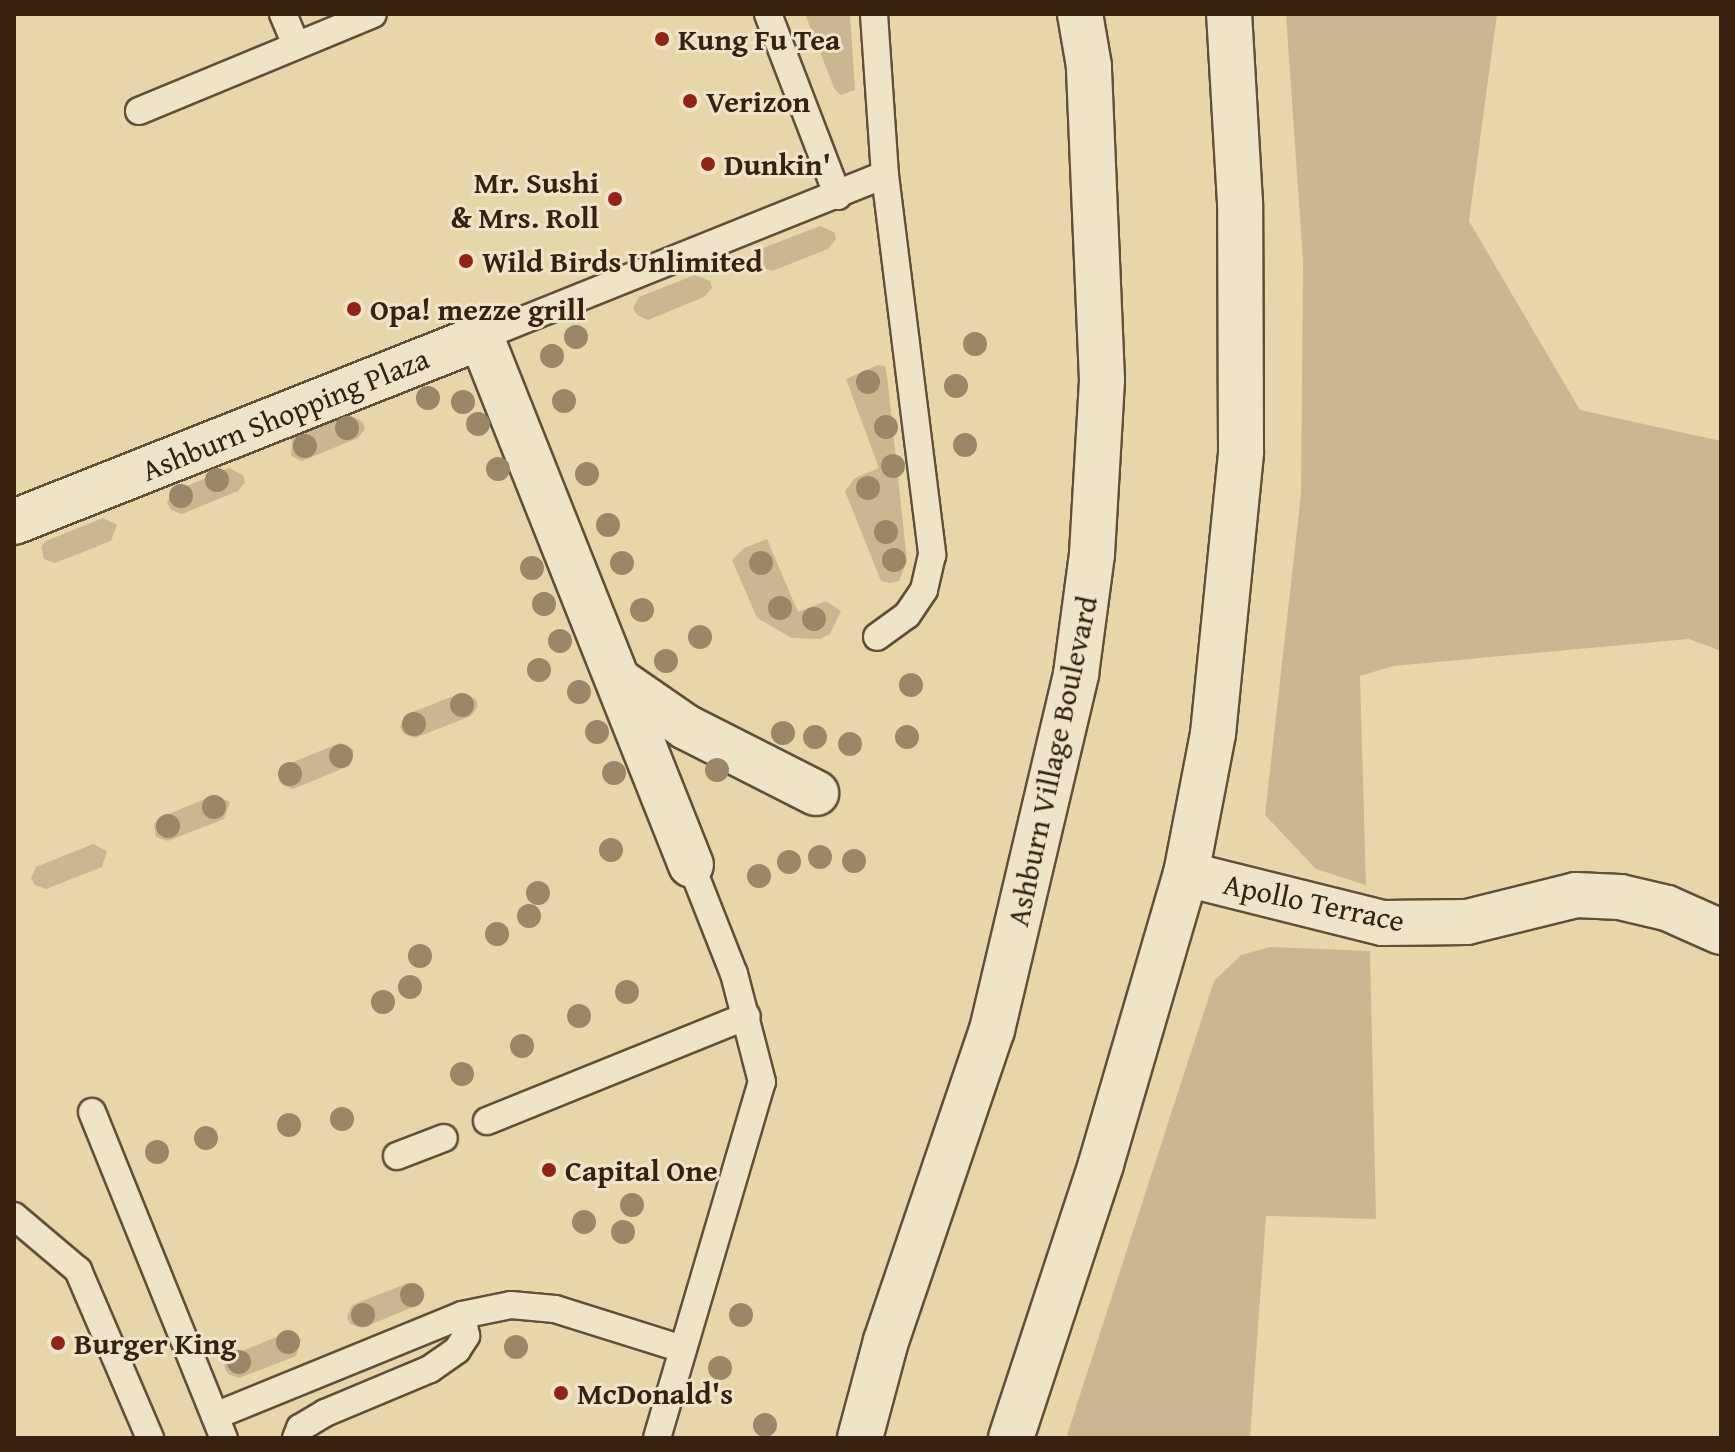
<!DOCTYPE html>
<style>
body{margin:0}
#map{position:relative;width:1735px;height:1452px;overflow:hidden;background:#e8d6ab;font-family:"Gentium Book Plus",serif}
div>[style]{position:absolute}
.green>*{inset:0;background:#cab791}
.roads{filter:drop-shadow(2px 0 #634e38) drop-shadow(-2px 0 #634e38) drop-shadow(0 2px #634e38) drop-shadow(0 -2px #634e38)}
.lane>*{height:26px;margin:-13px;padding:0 13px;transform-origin:13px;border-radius:13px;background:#f0e4c8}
.street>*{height:44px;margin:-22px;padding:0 22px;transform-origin:22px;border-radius:22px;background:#f0e4c8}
.secondary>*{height:44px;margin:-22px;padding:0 22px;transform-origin:22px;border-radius:22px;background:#f0e4c8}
.trees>*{width:24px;height:24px;margin:-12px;border-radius:50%;background:#9b8768}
.dots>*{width:22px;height:22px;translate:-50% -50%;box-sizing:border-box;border:4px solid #f0e4c8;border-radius:50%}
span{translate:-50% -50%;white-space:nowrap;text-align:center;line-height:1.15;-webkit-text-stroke:6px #f0e4c8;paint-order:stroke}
.poi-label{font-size:30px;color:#372111;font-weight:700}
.left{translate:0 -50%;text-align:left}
.right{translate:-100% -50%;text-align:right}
.street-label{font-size:30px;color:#372111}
.frame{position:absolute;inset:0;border:16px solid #372111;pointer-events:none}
</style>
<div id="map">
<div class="green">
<i style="clip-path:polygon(805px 14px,850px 14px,855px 90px,841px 95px,835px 90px)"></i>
<i style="clip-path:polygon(1286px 14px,1497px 14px,1469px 221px,1580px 410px,1721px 441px,1721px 651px,1689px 639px,1393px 666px,1360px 676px,1366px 885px,1316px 869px,1265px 815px,1301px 494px,1303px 261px)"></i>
<i style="clip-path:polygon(820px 226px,834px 232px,836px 239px,828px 249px,772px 271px,761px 267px,758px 255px,763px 248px)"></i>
<i style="clip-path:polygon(695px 275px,710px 281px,712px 288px,704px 297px,648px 320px,637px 315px,633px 308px,639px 297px)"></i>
<i style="clip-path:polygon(878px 365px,885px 366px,887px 375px,907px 561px,899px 581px,889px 583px,881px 581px,845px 491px,855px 478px,879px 468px,846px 379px)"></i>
<i style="clip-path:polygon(349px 415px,363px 422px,365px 429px,358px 438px,302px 461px,291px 456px,292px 438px)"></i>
<i style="clip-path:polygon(229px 468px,243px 475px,245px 482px,238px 491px,182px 514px,171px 510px,167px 502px,173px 492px)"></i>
<i style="clip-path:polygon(103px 518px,117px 525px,111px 541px,55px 563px,44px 559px,41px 547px,46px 541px)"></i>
<i style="clip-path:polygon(767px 539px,798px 612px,826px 601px,841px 611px,830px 634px,820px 639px,792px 638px,757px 618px,732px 560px,744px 548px)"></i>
<i style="clip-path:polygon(461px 693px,476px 699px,478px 706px,471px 716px,415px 738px,404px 734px,400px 727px,405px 715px)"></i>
<i style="clip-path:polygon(340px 743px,354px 750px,349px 766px,293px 789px,282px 785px,279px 772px,283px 766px)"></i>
<i style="clip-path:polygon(215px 795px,230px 802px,224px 819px,168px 841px,156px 837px,154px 824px,159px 818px)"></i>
<i style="clip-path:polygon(93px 844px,107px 851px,102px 867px,46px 889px,35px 885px,31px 878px,36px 867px)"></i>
<i style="clip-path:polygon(1270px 947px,1370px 951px,1376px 1219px,1266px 1216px,1250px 1438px,1066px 1438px,1214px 981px,1241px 955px)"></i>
<i style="clip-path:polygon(408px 1283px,423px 1289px,425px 1296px,418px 1305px,362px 1328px,350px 1324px,347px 1317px,352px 1305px)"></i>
<i style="clip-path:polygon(286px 1333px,301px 1339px,296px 1356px,239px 1378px,228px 1374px,224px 1366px,230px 1356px)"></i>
</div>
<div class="roads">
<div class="lane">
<i style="left:283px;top:14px;width:34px;rotate:67deg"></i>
<i style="left:768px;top:14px;width:195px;rotate:69deg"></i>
<i style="left:874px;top:14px;width:161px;rotate:86.1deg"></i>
<i style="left:139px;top:111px;width:253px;rotate:-22.5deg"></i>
<i style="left:481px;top:337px;width:435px;rotate:-21.9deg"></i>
<i style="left:885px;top:175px;width:383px;rotate:82.9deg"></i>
<i style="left:932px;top:555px;width:36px;rotate:103deg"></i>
<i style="left:924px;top:590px;width:30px;rotate:124deg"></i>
<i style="left:907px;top:615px;width:37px;rotate:144deg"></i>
<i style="left:92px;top:1112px;width:352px;rotate:68deg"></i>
<i style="left:487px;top:1121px;width:280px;rotate:-22deg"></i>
<i style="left:397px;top:1156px;width:50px;rotate:-21deg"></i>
<i style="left:14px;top:1216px;width:84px;rotate:40.2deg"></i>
<i style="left:78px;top:1270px;width:183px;rotate:66.8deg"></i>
<i style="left:215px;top:1416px;width:267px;rotate:-22.2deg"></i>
<i style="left:462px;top:1315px;width:50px;rotate:-11.5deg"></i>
<i style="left:511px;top:1305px;width:44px;rotate:5.2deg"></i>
<i style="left:555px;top:1309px;width:134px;rotate:17.4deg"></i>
<i style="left:296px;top:1438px;width:11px;rotate:-68deg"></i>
<i style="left:300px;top:1428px;width:29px;rotate:-31deg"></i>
<i style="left:325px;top:1413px;width:114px;rotate:-22.7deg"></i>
<i style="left:430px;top:1369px;width:33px;rotate:-35deg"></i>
<i style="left:457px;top:1350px;width:17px;rotate:-57deg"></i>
<i style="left:466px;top:1336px;width:21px;rotate:-101deg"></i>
<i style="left:657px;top:1438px;width:371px;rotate:-73.6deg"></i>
<i style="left:762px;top:1082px;width:112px;rotate:-104.5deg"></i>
<i style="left:734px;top:974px;width:117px;rotate:-111.5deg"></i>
</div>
<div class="street">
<i style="left:14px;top:522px;width:502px;rotate:-21.61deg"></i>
<i style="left:481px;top:337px;width:568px;rotate:68.31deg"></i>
<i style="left:618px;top:680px;width:83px;rotate:34.7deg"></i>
<i style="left:686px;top:727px;width:146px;rotate:26.9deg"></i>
<i style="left:1186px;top:874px;width:203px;rotate:14deg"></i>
<i style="left:1383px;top:923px;width:84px;rotate:-0.7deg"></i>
<i style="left:1467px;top:922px;width:112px;rotate:-13.9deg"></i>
<i style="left:1576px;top:895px;width:44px;rotate:2.6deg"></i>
<i style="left:1620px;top:897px;width:48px;rotate:13.2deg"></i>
<i style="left:1667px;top:908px;width:59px;rotate:24deg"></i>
</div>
<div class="secondary">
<i style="left:860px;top:1438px;width:100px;rotate:-75deg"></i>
<i style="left:886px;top:1341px;width:329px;rotate:-71.2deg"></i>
<i style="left:992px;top:1030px;width:366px;rotate:-76.7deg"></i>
<i style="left:1076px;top:674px;width:121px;rotate:-82.4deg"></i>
<i style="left:1092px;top:554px;width:174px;rotate:-86.7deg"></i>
<i style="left:1102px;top:380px;width:314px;rotate:-92.4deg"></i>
<i style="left:1089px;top:66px;width:53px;rotate:-99.8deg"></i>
<i style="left:1011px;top:1438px;width:288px;rotate:-71.8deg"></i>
<i style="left:1101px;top:1164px;width:302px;rotate:-73.7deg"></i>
<i style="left:1186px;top:874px;width:143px;rotate:-79.1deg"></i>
<i style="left:1213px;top:734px;width:284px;rotate:-84.3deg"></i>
<i style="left:1241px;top:451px;width:248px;rotate:-90.2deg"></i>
<i style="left:1240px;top:203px;width:189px;rotate:-93.3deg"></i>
</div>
</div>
<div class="trees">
<i style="left:576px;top:337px"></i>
<i style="left:975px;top:344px"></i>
<i style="left:552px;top:356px"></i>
<i style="left:868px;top:382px"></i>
<i style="left:956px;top:386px"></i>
<i style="left:428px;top:398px"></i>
<i style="left:564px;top:401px"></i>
<i style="left:463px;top:402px"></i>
<i style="left:478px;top:424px"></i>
<i style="left:886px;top:427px"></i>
<i style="left:347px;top:428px"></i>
<i style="left:965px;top:445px"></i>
<i style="left:305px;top:446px"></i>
<i style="left:893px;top:466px"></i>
<i style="left:498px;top:469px"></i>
<i style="left:587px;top:474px"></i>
<i style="left:217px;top:480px"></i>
<i style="left:868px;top:488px"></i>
<i style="left:181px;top:496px"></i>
<i style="left:608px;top:525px"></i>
<i style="left:886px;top:532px"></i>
<i style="left:894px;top:560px"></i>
<i style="left:622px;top:563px"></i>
<i style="left:761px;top:563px"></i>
<i style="left:532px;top:568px"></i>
<i style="left:544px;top:604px"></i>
<i style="left:780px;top:608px"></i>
<i style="left:642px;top:610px"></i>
<i style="left:814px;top:619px"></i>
<i style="left:700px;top:637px"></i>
<i style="left:560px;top:641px"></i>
<i style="left:666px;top:661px"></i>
<i style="left:539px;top:670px"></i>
<i style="left:911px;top:685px"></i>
<i style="left:579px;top:692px"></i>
<i style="left:462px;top:705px"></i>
<i style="left:414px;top:724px"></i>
<i style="left:597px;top:732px"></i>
<i style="left:783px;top:733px"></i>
<i style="left:815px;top:737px"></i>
<i style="left:907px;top:737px"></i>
<i style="left:850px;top:744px"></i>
<i style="left:341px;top:756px"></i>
<i style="left:717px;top:770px"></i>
<i style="left:614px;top:773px"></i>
<i style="left:290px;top:774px"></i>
<i style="left:214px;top:807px"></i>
<i style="left:168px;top:826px"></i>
<i style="left:611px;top:850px"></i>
<i style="left:820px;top:857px"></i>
<i style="left:854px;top:861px"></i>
<i style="left:789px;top:862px"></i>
<i style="left:759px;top:876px"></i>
<i style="left:538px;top:893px"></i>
<i style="left:529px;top:916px"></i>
<i style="left:497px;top:934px"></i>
<i style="left:420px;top:956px"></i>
<i style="left:410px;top:987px"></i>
<i style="left:627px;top:992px"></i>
<i style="left:383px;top:1002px"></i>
<i style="left:579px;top:1016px"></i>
<i style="left:522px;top:1046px"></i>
<i style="left:462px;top:1074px"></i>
<i style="left:342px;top:1119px"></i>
<i style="left:289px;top:1125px"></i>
<i style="left:206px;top:1138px"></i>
<i style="left:157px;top:1152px"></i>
<i style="left:632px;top:1205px"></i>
<i style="left:584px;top:1222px"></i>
<i style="left:623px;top:1232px"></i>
<i style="left:412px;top:1295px"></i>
<i style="left:363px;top:1315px"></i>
<i style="left:741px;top:1315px"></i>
<i style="left:288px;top:1342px"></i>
<i style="left:516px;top:1347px"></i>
<i style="left:239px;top:1362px"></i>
<i style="left:720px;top:1368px"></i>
<i style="left:765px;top:1425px"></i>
</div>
<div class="dots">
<i style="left:662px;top:39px;background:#8f2418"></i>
<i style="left:690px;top:101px;background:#8f2418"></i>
<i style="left:708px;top:164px;background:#8f2418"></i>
<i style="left:615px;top:199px;background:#8f2418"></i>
<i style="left:466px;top:261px;background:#8f2418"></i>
<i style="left:354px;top:309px;background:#8f2418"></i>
<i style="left:549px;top:1170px;background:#8f2418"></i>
<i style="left:58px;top:1343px;background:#8f2418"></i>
<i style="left:561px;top:1393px;background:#8f2418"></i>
</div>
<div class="poi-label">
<span class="left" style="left:678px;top:39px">Kung Fu Tea</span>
<span class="left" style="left:706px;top:101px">Verizon</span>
<span class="left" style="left:724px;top:164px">Dunkin'</span>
<span class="right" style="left:599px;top:199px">Mr. Sushi<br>&amp; Mrs. Roll</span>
<span class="left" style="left:482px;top:261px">Wild Birds Unlimited</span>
<span class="left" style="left:370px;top:309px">Opa! mezze grill</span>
<span class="left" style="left:565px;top:1170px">Capital One</span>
<span class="left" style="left:74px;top:1343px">Burger King</span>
<span class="left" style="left:577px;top:1393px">McDonald's</span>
</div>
<div class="street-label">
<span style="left:285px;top:414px;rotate:-22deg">Ashburn Shopping Plaza</span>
<span style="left:1052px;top:761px;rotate:-78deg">Ashburn Village Boulevard</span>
<span style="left:1314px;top:902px;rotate:12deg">Apollo Terrace</span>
</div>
<div class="frame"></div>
</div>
